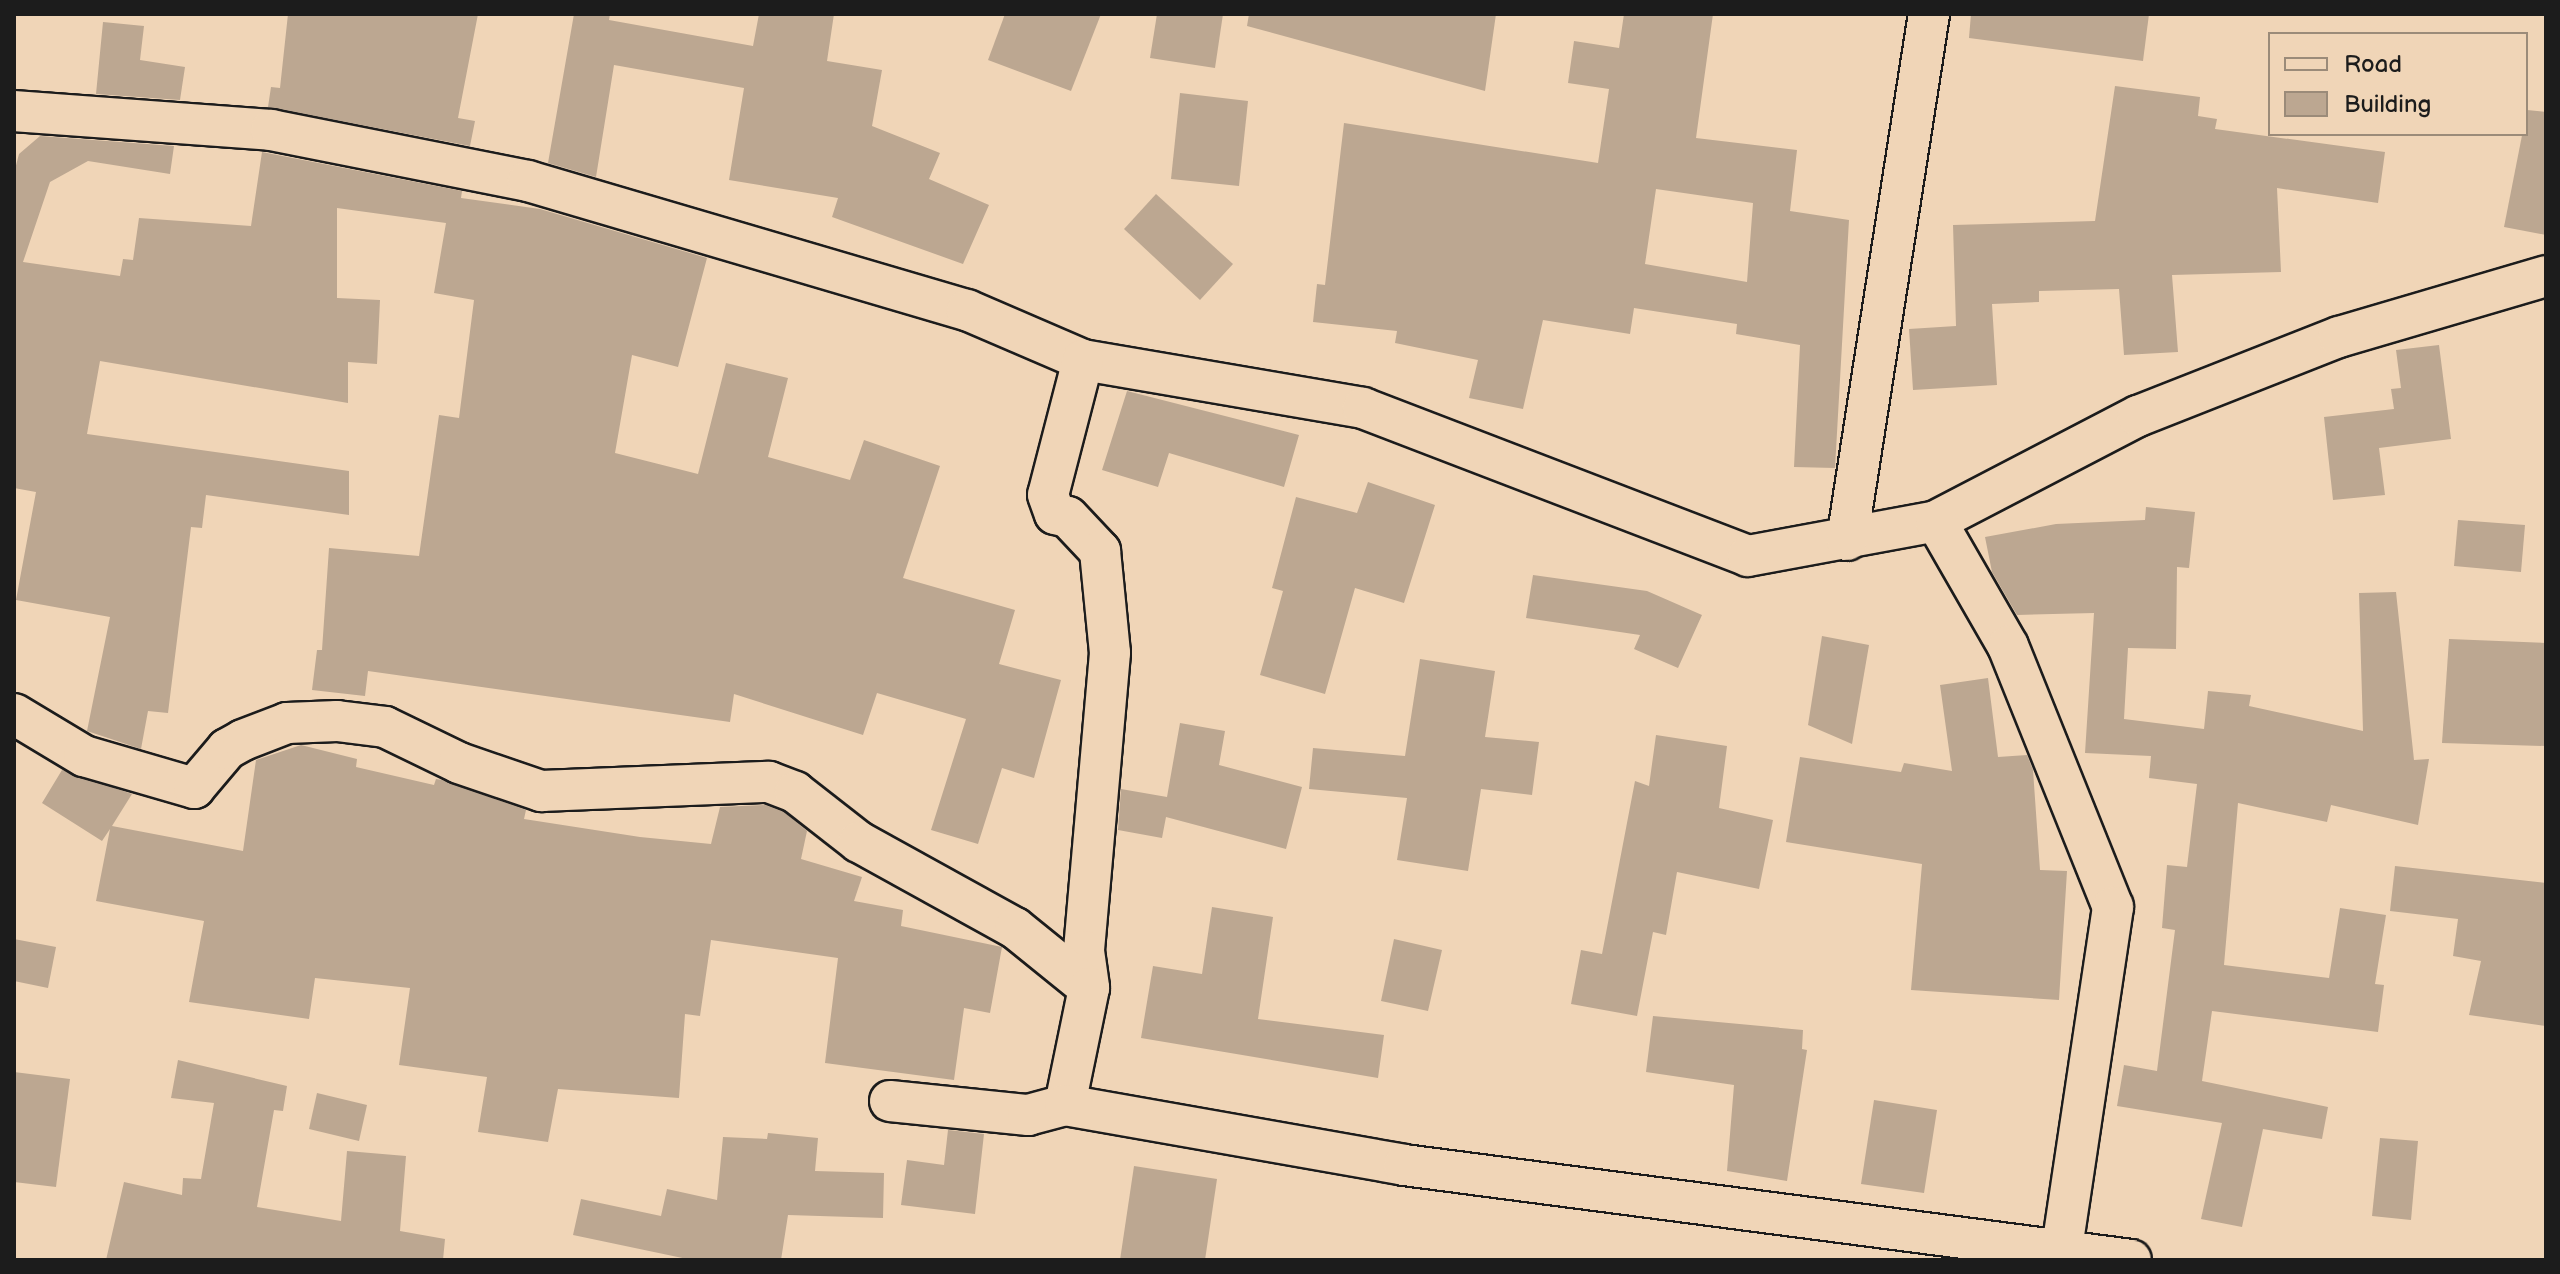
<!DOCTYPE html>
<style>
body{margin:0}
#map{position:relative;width:2560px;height:1274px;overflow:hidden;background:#f0d5b7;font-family:"Balsamiq Sans",sans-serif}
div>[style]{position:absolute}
.building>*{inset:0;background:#bca791}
.roads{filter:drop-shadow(2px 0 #1c1c1c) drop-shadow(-2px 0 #1c1c1c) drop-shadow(0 2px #1c1c1c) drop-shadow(0 -2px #1c1c1c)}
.street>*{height:40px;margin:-20px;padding:0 20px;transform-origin:20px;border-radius:20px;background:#f0d5b7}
span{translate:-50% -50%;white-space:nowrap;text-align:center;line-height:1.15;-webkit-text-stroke:6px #f0d5b7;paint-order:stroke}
.frame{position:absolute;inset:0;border:16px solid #1c1c1c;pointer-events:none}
.legend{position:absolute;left:2268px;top:32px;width:260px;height:104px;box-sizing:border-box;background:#f0d5b7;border:2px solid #9b8b79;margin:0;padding:10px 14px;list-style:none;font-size:24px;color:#1c1c1c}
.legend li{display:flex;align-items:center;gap:16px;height:40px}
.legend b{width:40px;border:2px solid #9b8b79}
</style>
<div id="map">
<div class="building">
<i style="clip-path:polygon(288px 14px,478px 14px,458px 118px,475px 121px,470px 146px,268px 107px,271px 87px,280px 88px)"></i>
<i style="clip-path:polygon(574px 14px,610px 14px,609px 20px,753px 46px,759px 14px,834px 14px,827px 61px,882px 70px,872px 126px,940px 153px,929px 179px,989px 205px,963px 264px,832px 217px,838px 198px,729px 180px,744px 88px,614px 65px,596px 177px,548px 163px)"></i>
<i style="clip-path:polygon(1005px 14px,1101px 14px,1071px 91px,988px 60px)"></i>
<i style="clip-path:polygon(1157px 14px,1223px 14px,1215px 68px,1150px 58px)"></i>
<i style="clip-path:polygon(1249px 14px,1496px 14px,1485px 91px,1247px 26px)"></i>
<i style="clip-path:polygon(evenodd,1624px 14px,1713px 14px,1696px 138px,1797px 150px,1790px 211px,1849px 220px,1835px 468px,1794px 467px,1800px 345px,1736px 334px,1737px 324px,1634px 308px,1630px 334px,1543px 320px,1523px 409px,1469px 398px,1478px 360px,1395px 343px,1397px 331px,1313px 322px,1317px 284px,1325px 285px,1344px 123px,1598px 163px,1609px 89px,1568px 83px,1574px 41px,1619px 48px,1624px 14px,1656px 189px,1753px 203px,1747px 282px,1645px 264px,1656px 189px)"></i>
<i style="clip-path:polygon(1971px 14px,2149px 14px,2143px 61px,1969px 38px)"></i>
<i style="clip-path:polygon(103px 22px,144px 26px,140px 60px,185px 67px,180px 100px,96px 94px)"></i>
<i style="clip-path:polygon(2115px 86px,2200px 97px,2198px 116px,2217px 119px,2215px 129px,2385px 152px,2378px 203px,2277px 188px,2281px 272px,2172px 275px,2178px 352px,2124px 355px,2119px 289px,2039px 291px,2039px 302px,1992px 304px,1997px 385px,1913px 390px,1909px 329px,1956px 326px,1953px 225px,2095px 221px)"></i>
<i style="clip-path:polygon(1180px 93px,1248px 101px,1239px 186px,1171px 179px)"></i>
<i style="clip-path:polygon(2527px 110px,2546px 112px,2546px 235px,2504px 227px)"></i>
<i style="clip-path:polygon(40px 136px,174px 146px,170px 174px,88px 161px,50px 182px,23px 262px,120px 276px,123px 259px,133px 260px,139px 218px,251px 226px,262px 152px,462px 191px,461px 198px,540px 209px,707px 258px,678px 367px,632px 355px,615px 453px,698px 474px,726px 363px,788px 378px,768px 457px,850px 480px,864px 440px,940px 466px,903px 578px,1015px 610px,999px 664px,1061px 680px,1034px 778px,1002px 768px,978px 844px,931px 830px,966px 719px,877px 693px,863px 735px,734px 694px,730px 722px,368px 671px,365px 696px,312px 690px,317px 650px,322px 650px,329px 548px,419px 556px,439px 415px,459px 418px,474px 300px,434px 293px,446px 223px,337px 208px,337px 298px,380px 300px,377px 364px,348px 362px,348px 403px,100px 361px,87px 434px,349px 471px,349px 515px,206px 495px,202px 528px,191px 527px,168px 713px,148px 711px,141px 749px,87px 731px,110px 617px,16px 600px,36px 492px,14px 488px,14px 173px,19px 154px)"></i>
<i style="clip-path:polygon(1156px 194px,1233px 264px,1200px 300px,1124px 229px)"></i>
<i style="clip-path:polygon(2439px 345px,2451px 439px,2379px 448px,2385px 495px,2333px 500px,2324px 417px,2394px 409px,2391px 389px,2401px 388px,2396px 350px)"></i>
<i style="clip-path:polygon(1127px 391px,1299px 435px,1284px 487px,1169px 453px,1158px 487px,1102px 470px)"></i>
<i style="clip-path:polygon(1368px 482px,1435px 505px,1404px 603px,1355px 588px,1325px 694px,1260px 675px,1283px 591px,1272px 588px,1296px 497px,1357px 513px)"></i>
<i style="clip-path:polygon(2146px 507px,2195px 512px,2189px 568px,2177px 567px,2176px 649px,2128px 648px,2124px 719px,2204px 729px,2208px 691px,2251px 695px,2249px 706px,2363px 731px,2359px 593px,2396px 592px,2414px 760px,2429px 759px,2418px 825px,2331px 805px,2327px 822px,2238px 803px,2224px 965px,2329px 978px,2340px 908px,2386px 915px,2375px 984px,2384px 985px,2378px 1032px,2212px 1011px,2202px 1081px,2328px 1107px,2322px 1139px,2263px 1129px,2242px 1227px,2201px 1219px,2222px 1123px,2117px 1106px,2124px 1065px,2157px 1071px,2175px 930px,2162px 928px,2167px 865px,2187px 867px,2197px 784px,2149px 778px,2151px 756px,2085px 753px,2094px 613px,2017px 615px,1992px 572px,1985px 537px,2056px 524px,2145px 520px)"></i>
<i style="clip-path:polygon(2458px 520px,2525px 525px,2521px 572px,2454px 566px)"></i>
<i style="clip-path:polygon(1533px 575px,1647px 591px,1702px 615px,1678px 668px,1634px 649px,1640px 635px,1526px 618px)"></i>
<i style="clip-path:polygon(1822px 636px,1869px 645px,1852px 744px,1808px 725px)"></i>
<i style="clip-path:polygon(2449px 639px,2546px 643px,2546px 746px,2442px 743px)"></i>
<i style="clip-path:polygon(1420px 659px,1495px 671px,1485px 737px,1539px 742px,1532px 795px,1481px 789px,1468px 871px,1397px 860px,1407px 798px,1309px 789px,1313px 748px,1405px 756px)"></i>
<i style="clip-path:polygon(1988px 678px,1998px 757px,2027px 755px,2033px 770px,2040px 870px,2067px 871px,2059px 1000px,1911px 990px,1922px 864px,1786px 842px,1800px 757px,1901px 772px,1904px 763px,1952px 771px,1940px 685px)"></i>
<i style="clip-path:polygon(1180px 723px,1225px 731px,1219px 765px,1302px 787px,1286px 849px,1166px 817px,1162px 838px,1118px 830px,1121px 789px,1167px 797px)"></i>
<i style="clip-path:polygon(1656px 735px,1727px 746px,1719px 808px,1773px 820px,1759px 889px,1677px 872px,1666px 935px,1653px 932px,1637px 1016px,1571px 1004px,1581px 950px,1602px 954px,1635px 781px,1649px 786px)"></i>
<i style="clip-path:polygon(301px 745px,357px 759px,356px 767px,434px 785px,436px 779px,442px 780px,526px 810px,524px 819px,640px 837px,711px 844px,720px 807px,765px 805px,784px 812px,807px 831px,801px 859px,862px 877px,854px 901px,903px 910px,901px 926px,1002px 947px,990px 1013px,964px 1008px,954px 1080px,825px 1063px,838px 958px,711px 940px,700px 1016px,685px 1014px,679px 1098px,558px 1089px,548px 1142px,478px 1132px,487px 1077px,399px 1065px,410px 988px,315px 978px,309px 1019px,189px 1002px,204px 921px,96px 901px,110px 829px,102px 841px,42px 803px,62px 770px,132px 794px,112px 826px,243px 851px,256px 760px)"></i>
<i style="clip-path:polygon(2395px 866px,2546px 883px,2546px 1026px,2469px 1015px,2481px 961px,2453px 956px,2458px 919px,2390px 911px)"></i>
<i style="clip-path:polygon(1212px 907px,1273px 917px,1258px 1019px,1384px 1035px,1378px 1078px,1141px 1038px,1153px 966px,1202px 974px)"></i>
<i style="clip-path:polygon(14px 939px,56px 947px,48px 988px,14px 981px)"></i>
<i style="clip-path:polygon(1394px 939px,1442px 950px,1428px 1011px,1381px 1001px)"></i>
<i style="clip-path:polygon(1653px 1016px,1803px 1030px,1802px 1049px,1807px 1050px,1787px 1181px,1727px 1171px,1734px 1085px,1646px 1072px)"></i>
<i style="clip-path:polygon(178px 1060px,287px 1086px,283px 1111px,274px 1110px,257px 1207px,341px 1221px,347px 1151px,406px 1156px,400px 1231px,445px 1239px,443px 1260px,106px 1260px,124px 1182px,182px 1195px,183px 1178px,201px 1179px,214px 1103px,171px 1098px)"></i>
<i style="clip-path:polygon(14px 1072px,70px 1079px,56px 1187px,14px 1182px)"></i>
<i style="clip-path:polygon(317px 1093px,367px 1105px,359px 1141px,309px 1129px)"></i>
<i style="clip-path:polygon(1874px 1100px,1937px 1110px,1924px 1193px,1861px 1184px)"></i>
<i style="clip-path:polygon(948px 1130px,984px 1134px,975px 1214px,901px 1205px,907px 1160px,944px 1165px)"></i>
<i style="clip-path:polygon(768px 1133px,818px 1138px,815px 1171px,884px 1173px,883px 1218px,788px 1215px,781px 1260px,692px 1260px,573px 1235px,581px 1199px,661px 1216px,667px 1189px,717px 1200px,723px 1137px,767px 1139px)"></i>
<i style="clip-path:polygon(2380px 1138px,2418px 1141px,2411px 1220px,2372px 1216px)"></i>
<i style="clip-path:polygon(1134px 1166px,1217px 1179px,1205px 1260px,1120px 1260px)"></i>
</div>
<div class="roads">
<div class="street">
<i style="left:14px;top:111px;width:258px;rotate:4.2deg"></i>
<i style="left:271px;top:130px;width:262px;rotate:11.2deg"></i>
<i style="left:528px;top:181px;width:458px;rotate:16.4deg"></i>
<i style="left:967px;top:310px;width:126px;rotate:23.3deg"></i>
<i style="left:1083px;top:360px;width:284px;rotate:9.7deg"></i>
<i style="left:1363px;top:408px;width:412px;rotate:21deg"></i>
<i style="left:1748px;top:556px;width:191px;rotate:-10.5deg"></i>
<i style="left:1936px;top:521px;width:228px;rotate:-27.5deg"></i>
<i style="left:2138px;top:416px;width:216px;rotate:-21.5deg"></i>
<i style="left:2339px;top:337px;width:216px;rotate:-16.4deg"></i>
<i style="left:1083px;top:360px;width:139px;rotate:104.5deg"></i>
<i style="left:1048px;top:495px;width:20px;rotate:70deg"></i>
<i style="left:1055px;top:514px;width:13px;rotate:13deg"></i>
<i style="left:1068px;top:517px;width:47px;rotate:46.7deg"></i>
<i style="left:1100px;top:551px;width:102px;rotate:84.4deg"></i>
<i style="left:1110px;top:653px;width:299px;rotate:95deg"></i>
<i style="left:1084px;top:951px;width:37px;rotate:82deg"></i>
<i style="left:1936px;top:521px;width:144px;rotate:60.1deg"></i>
<i style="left:2008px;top:646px;width:281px;rotate:68.1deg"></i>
<i style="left:2113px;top:907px;width:344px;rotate:98.5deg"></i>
<i style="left:1847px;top:540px;width:532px;rotate:-81.14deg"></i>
<i style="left:14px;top:714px;width:82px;rotate:31deg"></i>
<i style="left:84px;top:756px;width:115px;rotate:16.2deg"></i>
<i style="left:194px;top:788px;width:51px;rotate:-49.8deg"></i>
<i style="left:227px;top:749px;width:18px;rotate:-29deg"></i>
<i style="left:243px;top:740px;width:47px;rotate:-21.1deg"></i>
<i style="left:287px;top:723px;width:50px;rotate:-2.3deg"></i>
<i style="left:337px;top:721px;width:48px;rotate:7.1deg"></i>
<i style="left:385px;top:727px;width:82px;rotate:25.9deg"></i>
<i style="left:459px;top:763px;width:87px;rotate:18.9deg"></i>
<i style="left:541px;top:791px;width:228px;rotate:-2.3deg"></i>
<i style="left:769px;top:782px;width:28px;rotate:21deg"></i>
<i style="left:795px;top:792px;width:81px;rotate:38deg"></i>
<i style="left:859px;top:842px;width:178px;rotate:28.9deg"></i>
<i style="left:1015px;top:928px;width:95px;rotate:39deg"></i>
<i style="left:1089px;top:988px;width:119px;rotate:101.6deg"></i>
<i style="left:890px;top:1101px;width:139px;rotate:5.8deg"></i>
<i style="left:1028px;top:1115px;width:38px;rotate:-15deg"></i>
<i style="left:1065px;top:1105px;width:344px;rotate:10deg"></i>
<i style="left:1404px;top:1165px;width:733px;rotate:7.44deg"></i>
</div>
</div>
<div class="frame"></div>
<ul class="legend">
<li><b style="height:10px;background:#f0d5b7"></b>Road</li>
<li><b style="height:22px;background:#bca791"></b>Building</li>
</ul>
</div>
